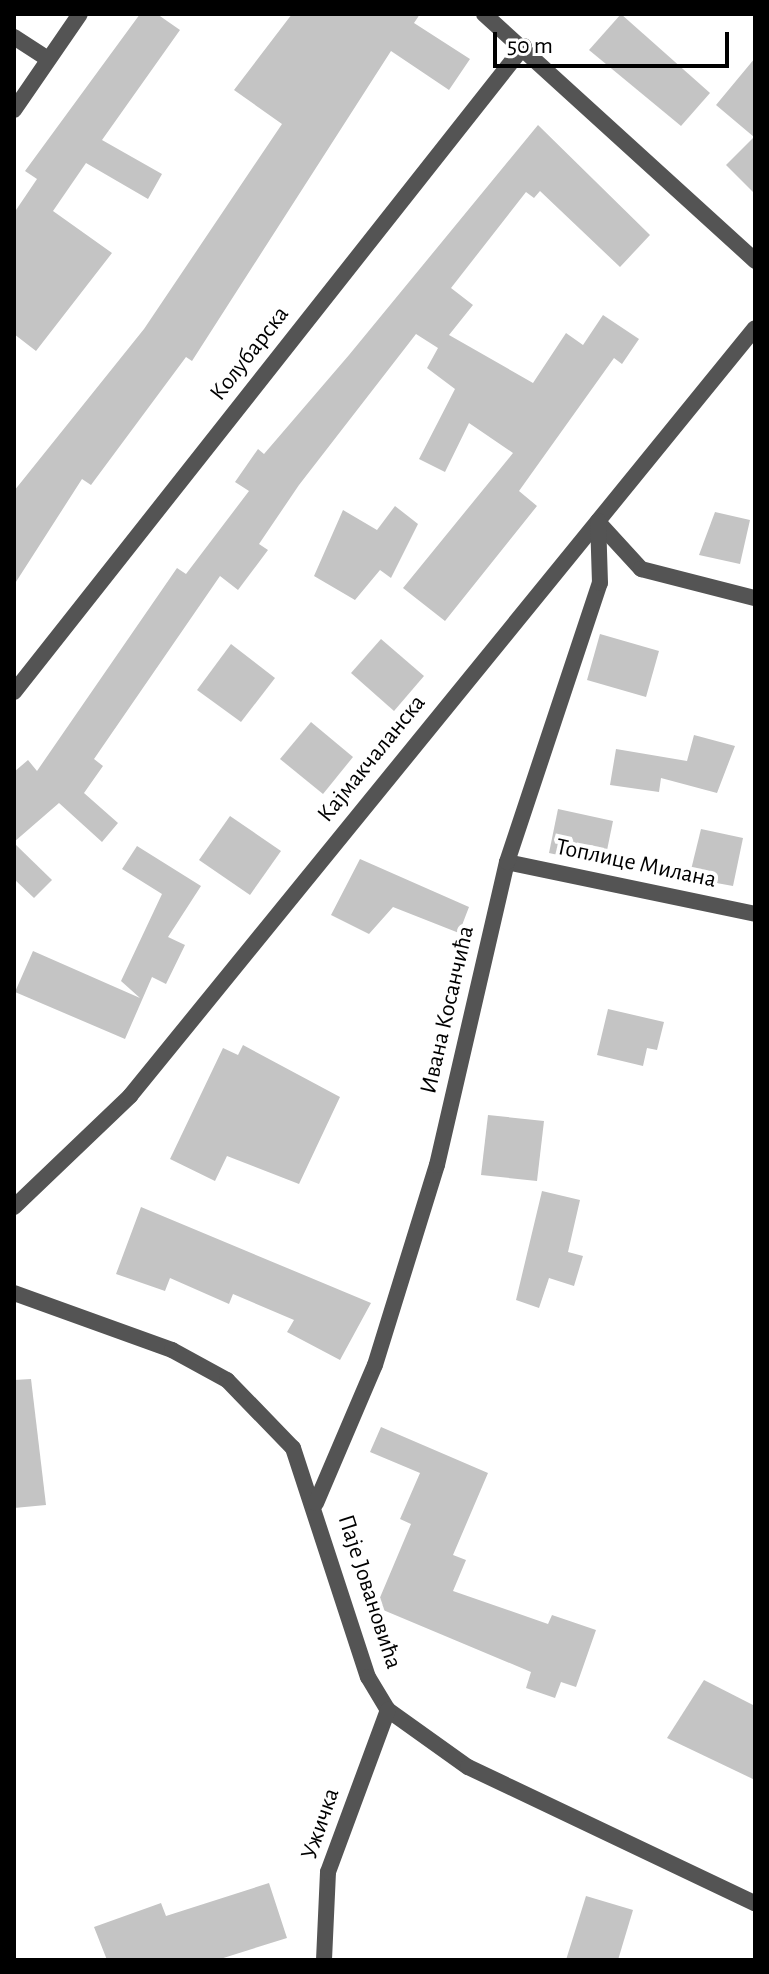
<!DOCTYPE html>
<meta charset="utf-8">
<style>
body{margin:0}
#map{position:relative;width:769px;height:1974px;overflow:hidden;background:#fff;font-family:"Alegreya Sans",sans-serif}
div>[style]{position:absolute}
.building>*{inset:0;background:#c4c4c4}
.minor>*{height:16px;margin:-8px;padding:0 8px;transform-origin:8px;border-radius:8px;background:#545454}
span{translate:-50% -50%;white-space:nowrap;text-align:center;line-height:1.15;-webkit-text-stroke:8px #fff;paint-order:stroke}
.street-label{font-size:24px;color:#000}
.frame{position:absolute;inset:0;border:16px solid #000;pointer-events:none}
.scale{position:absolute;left:493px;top:32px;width:236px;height:36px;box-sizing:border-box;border:4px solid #000;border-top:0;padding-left:10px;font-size:24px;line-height:28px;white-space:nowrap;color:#000;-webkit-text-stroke:6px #fff;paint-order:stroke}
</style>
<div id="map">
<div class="building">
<i style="clip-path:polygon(140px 14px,157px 14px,180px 30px,102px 140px,162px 174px,148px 199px,86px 163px,53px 211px,112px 253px,36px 351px,14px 334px,14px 213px,37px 179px,25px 171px)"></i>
<i style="clip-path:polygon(292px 14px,420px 14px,414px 23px,470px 59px,449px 90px,391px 51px,192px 361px,186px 357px,91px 485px,82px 479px,14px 585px,14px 491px,144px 329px,282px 124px,234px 90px)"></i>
<i style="clip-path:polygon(621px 14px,710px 93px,681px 126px,589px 50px)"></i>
<i style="clip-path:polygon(755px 58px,755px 194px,726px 165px,754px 137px,716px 105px)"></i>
<i style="clip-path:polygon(538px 125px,650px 235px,620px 267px,540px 191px,534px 198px,526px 192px,451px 288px,473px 305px,449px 335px,533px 383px,566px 333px,583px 345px,603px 315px,639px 339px,622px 364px,614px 358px,519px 491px,537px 506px,445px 621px,403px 588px,513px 453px,469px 423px,445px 472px,419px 459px,455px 389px,427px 368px,438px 348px,416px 334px,299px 485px,259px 544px,268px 550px,238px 590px,220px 576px,94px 759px,103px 766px,84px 793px,118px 823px,102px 842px,59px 803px,14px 842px,14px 772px,28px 760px,37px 771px,177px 568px,186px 574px,249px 491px,235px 482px,258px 449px,264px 454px,349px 355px)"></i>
<i style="clip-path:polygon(395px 506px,418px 524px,391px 578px,380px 570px,355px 600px,314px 576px,343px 510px,377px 530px)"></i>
<i style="clip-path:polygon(715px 512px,750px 520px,740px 564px,699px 555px)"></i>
<i style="clip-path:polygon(600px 634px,659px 651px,646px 697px,587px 680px)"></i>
<i style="clip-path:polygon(381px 639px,424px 676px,394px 711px,351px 673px)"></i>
<i style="clip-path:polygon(231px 644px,275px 678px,241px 722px,197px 690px)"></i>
<i style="clip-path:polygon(311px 722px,353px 757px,323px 794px,280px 759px)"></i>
<i style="clip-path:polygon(694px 735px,735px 746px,717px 793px,661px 778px,659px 792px,610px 785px,616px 749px,687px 761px)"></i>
<i style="clip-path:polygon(558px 809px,613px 821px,604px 865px,549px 853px)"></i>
<i style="clip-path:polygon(230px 816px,281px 851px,250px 895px,199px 860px)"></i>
<i style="clip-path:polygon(701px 829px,743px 838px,733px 886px,689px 878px)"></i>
<i style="clip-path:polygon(14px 843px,52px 880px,34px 898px,14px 879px)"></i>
<i style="clip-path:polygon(137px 846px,201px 886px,168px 937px,185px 945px,166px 984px,152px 977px,125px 1039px,15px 992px,33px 951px,140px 998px,121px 981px,162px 894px,122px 869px)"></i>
<i style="clip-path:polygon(360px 859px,469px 907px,459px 933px,393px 907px,369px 934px,331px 915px)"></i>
<i style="clip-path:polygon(608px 1009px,664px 1022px,657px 1050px,647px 1048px,643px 1066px,597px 1055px)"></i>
<i style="clip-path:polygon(243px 1045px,340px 1097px,299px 1184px,227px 1156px,215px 1181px,170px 1159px,223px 1048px,238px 1055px)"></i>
<i style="clip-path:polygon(488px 1115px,544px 1121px,537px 1181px,481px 1175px)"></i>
<i style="clip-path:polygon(542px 1191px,580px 1200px,568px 1252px,583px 1256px,574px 1286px,549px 1278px,539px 1308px,516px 1300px)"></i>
<i style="clip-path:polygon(141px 1207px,371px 1303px,340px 1360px,287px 1332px,294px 1320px,233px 1294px,229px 1304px,170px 1278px,165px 1291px,116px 1274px)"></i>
<i style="clip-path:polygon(31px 1379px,46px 1505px,14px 1508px,14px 1380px)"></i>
<i style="clip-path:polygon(381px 1427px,488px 1473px,453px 1555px,466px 1560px,453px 1591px,548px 1624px,552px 1615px,596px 1630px,576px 1687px,561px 1682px,555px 1698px,526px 1688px,531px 1672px,376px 1607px,411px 1524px,400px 1519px,420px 1473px,370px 1452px)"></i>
<i style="clip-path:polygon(704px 1680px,755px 1706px,755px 1780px,667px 1738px)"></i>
<i style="clip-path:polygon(269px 1883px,287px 1938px,217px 1960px,107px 1960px,94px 1927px,161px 1903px,166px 1916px)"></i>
<i style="clip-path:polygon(586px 1896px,633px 1910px,618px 1960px,566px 1960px)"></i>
</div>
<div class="minor">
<i style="left:484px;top:14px;width:367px;rotate:42.3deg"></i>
<i style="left:14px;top:37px;width:40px;rotate:32.9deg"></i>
<i style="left:14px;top:110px;width:116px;rotate:-55.5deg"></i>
<i style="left:598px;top:522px;width:64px;rotate:47.5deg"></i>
<i style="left:641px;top:569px;width:118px;rotate:14.3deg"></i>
<i style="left:14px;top:692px;width:823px;rotate:-51.71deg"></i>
<i style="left:507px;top:862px;width:253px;rotate:11.8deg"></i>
<i style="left:14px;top:1207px;width:161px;rotate:-43.7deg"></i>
<i style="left:130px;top:1096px;width:990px;rotate:-50.86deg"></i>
<i style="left:14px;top:1293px;width:168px;rotate:19.8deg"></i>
<i style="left:172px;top:1350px;width:63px;rotate:28.6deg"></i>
<i style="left:227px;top:1380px;width:95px;rotate:45.9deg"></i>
<i style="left:293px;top:1448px;width:241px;rotate:71.9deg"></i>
<i style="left:368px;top:1677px;width:39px;rotate:59deg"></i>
<i style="left:388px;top:1710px;width:98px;rotate:35.5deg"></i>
<i style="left:468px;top:1767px;width:318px;rotate:25.4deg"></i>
<i style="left:316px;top:1503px;width:150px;rotate:-66.9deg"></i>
<i style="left:375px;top:1365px;width:209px;rotate:-72.8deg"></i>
<i style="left:437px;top:1165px;width:311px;rotate:-77deg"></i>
<i style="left:507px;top:862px;width:294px;rotate:-71.6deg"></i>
<i style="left:600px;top:583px;width:62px;rotate:-91.8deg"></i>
<i style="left:324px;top:1960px;width:88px;rotate:-87.4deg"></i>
<i style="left:328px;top:1872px;width:173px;rotate:-69.7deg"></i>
</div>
<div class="street-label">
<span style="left:250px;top:354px;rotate:-52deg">Колубарска</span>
<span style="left:372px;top:759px;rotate:-51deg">Кајмакчаланска</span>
<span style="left:636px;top:864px;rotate:12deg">Топлице Милана</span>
<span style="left:448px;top:1010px;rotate:-77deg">Ивана Косанчића</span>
<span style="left:369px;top:1592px;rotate:72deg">Паје Јовановића</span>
<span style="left:321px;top:1824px;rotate:-71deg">Ужичка</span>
</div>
<div class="frame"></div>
<div class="scale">50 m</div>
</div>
